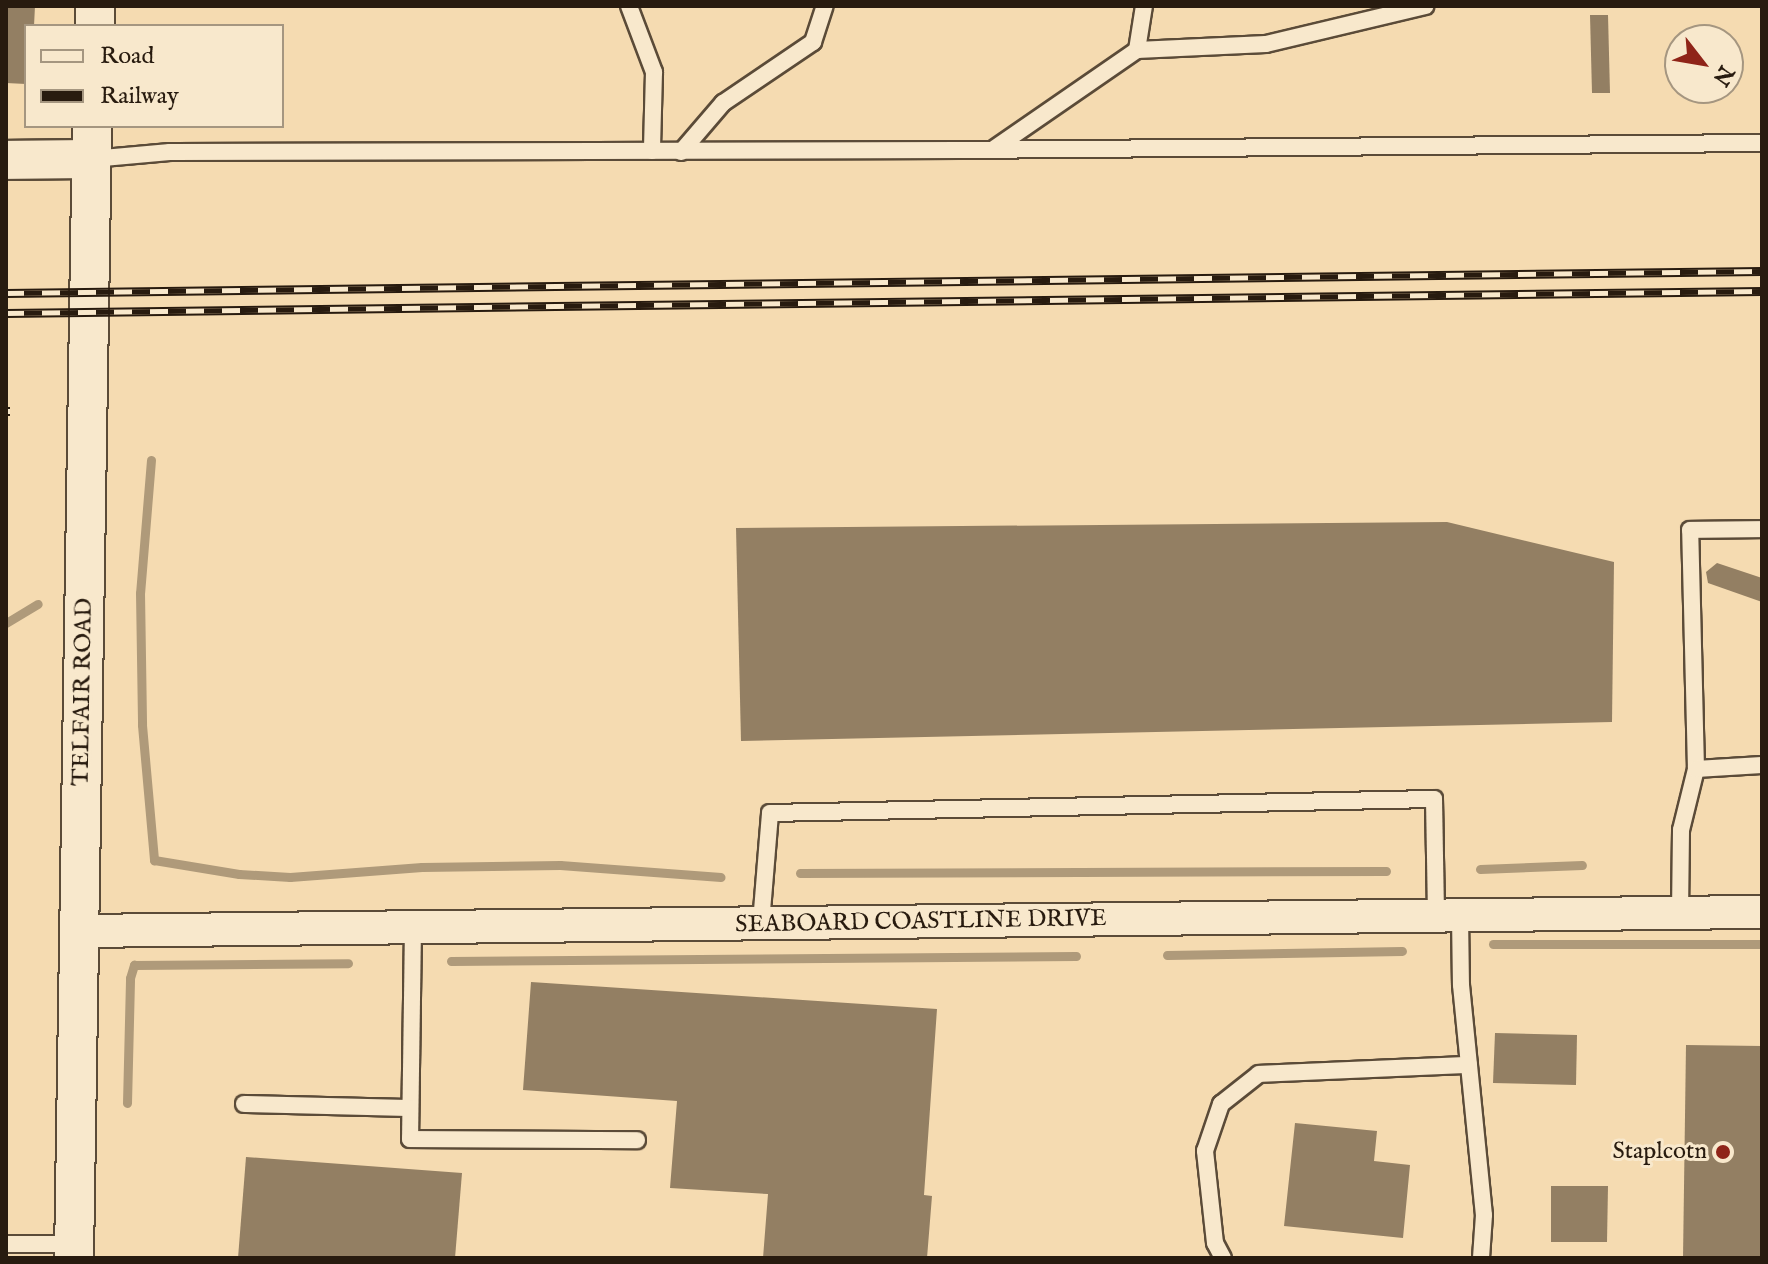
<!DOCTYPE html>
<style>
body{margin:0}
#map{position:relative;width:1768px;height:1264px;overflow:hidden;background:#f5dbb1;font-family:"IM FELL English",serif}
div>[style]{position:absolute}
.stream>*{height:9px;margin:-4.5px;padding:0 4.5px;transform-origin:4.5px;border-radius:4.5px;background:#af9a7a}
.building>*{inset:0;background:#937f63}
.roads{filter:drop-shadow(2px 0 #5b4b38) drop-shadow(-2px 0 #5b4b38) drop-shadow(0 2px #5b4b38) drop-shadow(0 -2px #5b4b38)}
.service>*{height:16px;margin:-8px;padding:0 8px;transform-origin:8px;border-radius:8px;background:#f8e8cc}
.minor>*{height:32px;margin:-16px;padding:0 16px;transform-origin:16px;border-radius:16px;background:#f8e8cc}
.tertiary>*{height:38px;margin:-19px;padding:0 19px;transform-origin:19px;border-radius:19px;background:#f8e8cc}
.rail>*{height:9px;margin-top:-4.5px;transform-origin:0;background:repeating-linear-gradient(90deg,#f8e8cc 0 18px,#281b0f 0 36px);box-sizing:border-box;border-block:2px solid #281b0f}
.dots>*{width:22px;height:22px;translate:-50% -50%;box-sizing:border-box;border:4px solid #f8e8cc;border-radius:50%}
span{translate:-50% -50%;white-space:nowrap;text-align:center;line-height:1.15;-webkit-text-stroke:6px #f8e8cc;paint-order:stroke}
.street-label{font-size:24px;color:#281b0f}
.poi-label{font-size:24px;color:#281b0f}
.right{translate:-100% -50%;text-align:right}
.frame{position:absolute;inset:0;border:8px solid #281b0f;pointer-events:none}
.legend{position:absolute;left:24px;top:24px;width:260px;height:104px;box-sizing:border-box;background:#f8e8cc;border:2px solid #a59680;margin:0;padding:10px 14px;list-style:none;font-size:24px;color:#281b0f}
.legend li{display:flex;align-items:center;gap:16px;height:40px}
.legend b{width:40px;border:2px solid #a59680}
.north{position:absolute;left:1664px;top:24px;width:80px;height:80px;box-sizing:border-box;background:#f8e8cc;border:2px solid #a59680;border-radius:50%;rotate:121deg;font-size:22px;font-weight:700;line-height:32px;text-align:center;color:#281b0f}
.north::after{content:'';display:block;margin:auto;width:28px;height:36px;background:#8f2418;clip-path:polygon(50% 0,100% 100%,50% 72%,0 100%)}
</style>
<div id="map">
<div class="stream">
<i style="left:151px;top:460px;width:133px;rotate:94.7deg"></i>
<i style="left:140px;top:593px;width:132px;rotate:89.1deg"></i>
<i style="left:142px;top:725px;width:136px;rotate:84.9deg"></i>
<i style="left:154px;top:860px;width:86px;rotate:9.4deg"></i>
<i style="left:239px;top:874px;width:51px;rotate:3.4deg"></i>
<i style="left:290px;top:877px;width:132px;rotate:-4.3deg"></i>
<i style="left:422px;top:867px;width:138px;rotate:-0.8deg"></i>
<i style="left:560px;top:865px;width:161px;rotate:4.3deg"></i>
<i style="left:6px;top:623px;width:37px;rotate:-31deg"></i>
<i style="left:1480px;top:869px;width:102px;rotate:-2.2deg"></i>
<i style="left:800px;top:873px;width:586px;rotate:-0.2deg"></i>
<i style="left:1493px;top:944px;width:269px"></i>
<i style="left:1167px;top:955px;width:235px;rotate:-1deg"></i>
<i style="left:451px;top:961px;width:625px;rotate:-0.46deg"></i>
<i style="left:127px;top:1103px;width:125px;rotate:-88.6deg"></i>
<i style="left:130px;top:978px;width:14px;rotate:-73deg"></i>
<i style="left:134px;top:965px;width:214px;rotate:-0.5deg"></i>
</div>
<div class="building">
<i style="clip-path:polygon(6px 6px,35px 6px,34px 26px,26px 26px,26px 84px,6px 83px)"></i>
<i style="clip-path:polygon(1590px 15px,1608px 15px,1610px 93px,1592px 93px)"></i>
<i style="clip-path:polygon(1447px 522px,1614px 562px,1612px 722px,741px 741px,736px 528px)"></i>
<i style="clip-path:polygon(1717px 563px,1762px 578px,1762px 602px,1708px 583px,1706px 572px)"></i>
<i style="clip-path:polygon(531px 982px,937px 1009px,924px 1195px,932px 1196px,927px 1258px,763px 1258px,768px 1194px,670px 1188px,677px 1101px,523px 1090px)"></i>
<i style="clip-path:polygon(1495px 1033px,1577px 1035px,1576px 1085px,1493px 1083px)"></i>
<i style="clip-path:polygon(1686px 1045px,1762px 1046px,1762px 1258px,1683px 1258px)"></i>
<i style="clip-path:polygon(1295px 1123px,1377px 1131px,1374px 1161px,1410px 1165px,1403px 1238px,1284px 1226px)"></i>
<i style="clip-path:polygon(246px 1157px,462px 1173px,455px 1258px,238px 1258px)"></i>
<i style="clip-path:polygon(1551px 1186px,1608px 1186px,1607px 1242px,1551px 1242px)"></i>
</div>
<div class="roads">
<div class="service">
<i style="left:629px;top:6px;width:71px;rotate:69.3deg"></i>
<i style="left:654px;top:72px;width:79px;rotate:91.5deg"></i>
<i style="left:1137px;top:50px;width:45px;rotate:-81deg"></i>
<i style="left:995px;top:148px;width:173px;rotate:-34.6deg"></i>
<i style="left:1137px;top:50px;width:129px;rotate:-2.7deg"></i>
<i style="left:1266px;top:44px;width:164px;rotate:-13.4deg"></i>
<i style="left:681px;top:152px;width:65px;rotate:-49.4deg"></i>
<i style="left:723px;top:103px;width:109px;rotate:-34.1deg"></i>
<i style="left:813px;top:42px;width:38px;rotate:-72deg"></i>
<i style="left:92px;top:159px;width:78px;rotate:-5.1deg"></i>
<i style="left:170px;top:152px;width:790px;rotate:-0.15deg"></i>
<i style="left:960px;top:150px;width:802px;rotate:-0.5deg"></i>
<i style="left:1696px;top:769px;width:239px;rotate:-91.4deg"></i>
<i style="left:1690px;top:530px;width:72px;rotate:-0.8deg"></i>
<i style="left:1680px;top:913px;width:83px;rotate:-89.3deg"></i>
<i style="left:1681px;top:830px;width:63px;rotate:-76.2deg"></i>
<i style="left:1696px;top:769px;width:66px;rotate:-3.5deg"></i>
<i style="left:1460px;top:915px;width:70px;rotate:89.2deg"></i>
<i style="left:1461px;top:985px;width:231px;rotate:84.3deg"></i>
<i style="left:1484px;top:1215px;width:43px;rotate:94deg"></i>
<i style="left:761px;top:923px;width:110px;rotate:-85.3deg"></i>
<i style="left:770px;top:813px;width:664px;rotate:-1.21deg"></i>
<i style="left:1434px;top:799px;width:117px;rotate:89deg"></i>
<i style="left:413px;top:927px;width:212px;rotate:90.8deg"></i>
<i style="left:410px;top:1139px;width:227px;rotate:0.3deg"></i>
<i style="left:244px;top:1104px;width:166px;rotate:1.4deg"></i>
<i style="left:6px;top:1244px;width:68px"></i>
<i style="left:1223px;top:1258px;width:17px;rotate:-118deg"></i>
<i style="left:1215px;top:1243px;width:93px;rotate:-96.2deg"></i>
<i style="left:1205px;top:1151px;width:50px;rotate:-71.2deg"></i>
<i style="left:1221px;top:1104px;width:48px;rotate:-38.3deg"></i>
<i style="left:1259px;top:1074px;width:210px;rotate:-2.5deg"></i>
</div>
<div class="minor">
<i style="left:80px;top:931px;width:1682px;rotate:-0.65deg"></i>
</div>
<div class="tertiary">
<i style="left:95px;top:26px;width:20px;rotate:-90deg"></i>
<i style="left:6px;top:160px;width:86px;rotate:-0.7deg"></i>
<i style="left:74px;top:1258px;width:1132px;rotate:-89.09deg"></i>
</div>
</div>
<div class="rail">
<i style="left:6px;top:293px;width:1756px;rotate:-0.72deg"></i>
<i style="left:6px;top:313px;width:1756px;rotate:-0.72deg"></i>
<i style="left:6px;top:411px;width:4px"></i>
</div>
<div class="dots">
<i style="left:1723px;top:1152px;background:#8f2418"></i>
</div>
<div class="street-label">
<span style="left:83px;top:692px;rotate:-89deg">TELFAIR ROAD</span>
<span style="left:921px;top:922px;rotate:-1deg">SEABOARD COASTLINE DRIVE</span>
</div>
<div class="poi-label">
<span class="right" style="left:1707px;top:1152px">Staplcotn</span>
</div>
<div class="frame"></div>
<ul class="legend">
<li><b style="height:10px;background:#f8e8cc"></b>Road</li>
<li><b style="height:10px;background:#281b0f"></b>Railway</li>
</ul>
<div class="north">N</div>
</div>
